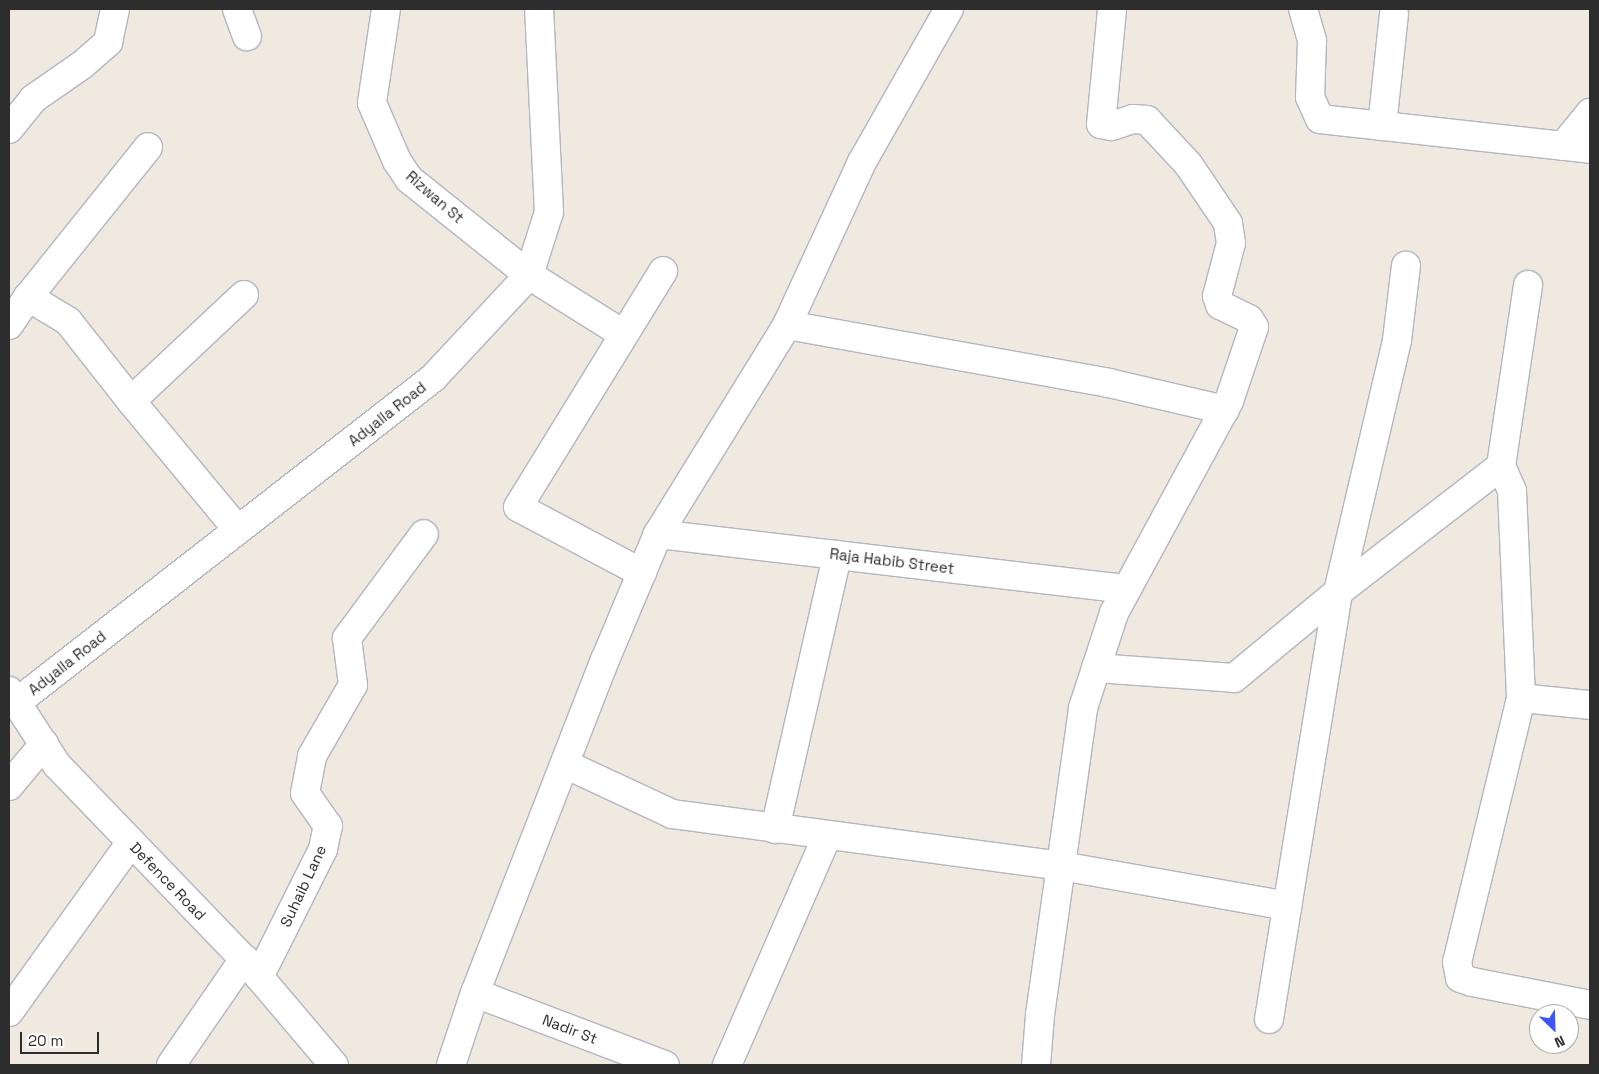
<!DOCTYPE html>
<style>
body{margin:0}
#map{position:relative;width:1599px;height:1074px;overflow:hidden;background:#efe9e0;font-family:"Space Grotesk",sans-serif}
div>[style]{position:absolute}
.roads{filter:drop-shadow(1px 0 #b3b5c1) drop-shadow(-1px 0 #b3b5c1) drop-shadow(0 1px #b3b5c1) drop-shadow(0 -1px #b3b5c1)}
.minor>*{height:28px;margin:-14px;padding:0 14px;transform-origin:14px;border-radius:14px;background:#fff}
span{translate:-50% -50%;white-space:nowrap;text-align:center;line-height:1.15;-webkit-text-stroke:4px #fff;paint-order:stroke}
.street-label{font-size:15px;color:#2d2d2d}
.frame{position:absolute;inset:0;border:10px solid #2d2d2d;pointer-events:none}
.north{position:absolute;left:1529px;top:1004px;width:50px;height:50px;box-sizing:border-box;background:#fff;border:1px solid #ababab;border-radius:50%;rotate:156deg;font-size:14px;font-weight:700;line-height:20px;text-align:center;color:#2d2d2d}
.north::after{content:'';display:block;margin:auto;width:18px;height:22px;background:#3e55fd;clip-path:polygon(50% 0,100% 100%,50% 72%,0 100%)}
.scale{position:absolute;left:20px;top:1032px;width:79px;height:22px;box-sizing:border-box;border:2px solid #2d2d2d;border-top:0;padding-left:6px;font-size:15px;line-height:18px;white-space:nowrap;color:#2d2d2d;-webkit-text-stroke:4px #fff;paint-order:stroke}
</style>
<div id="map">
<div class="roads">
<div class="minor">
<i style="left:237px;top:9px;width:29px;rotate:70deg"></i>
<i style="left:386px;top:9px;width:95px;rotate:98.5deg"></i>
<i style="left:372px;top:103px;width:63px;rotate:66.7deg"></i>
<i style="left:397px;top:161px;width:22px;rotate:56deg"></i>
<i style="left:409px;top:179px;width:154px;rotate:38.7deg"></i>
<i style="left:529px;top:275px;width:111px;rotate:32.1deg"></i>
<i style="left:1303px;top:9px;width:33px;rotate:74deg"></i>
<i style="left:1312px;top:41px;width:56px;rotate:92deg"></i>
<i style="left:1310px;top:97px;width:24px;rotate:66deg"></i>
<i style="left:1320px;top:119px;width:272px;rotate:6.3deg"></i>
<i style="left:1382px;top:126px;width:113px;rotate:-83.9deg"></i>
<i style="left:9px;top:129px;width:38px;rotate:-51deg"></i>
<i style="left:33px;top:99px;width:60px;rotate:-34.8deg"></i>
<i style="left:82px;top:65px;width:35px;rotate:-41deg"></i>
<i style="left:108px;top:42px;width:34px;rotate:-78deg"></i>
<i style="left:1563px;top:146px;width:43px;rotate:-50.7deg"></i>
<i style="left:9px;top:325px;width:34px;rotate:-56deg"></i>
<i style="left:787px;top:325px;width:327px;rotate:10.2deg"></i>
<i style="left:1109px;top:383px;width:119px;rotate:13.1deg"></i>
<i style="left:131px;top:401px;width:102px;rotate:-128.2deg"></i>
<i style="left:68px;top:321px;width:47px;rotate:-149deg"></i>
<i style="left:28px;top:297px;width:192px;rotate:-51.3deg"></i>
<i style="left:1501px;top:466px;width:27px;rotate:66deg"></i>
<i style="left:1512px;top:491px;width:207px;rotate:87.5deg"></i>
<i style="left:1521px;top:698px;width:272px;rotate:103.6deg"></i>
<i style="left:1457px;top:962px;width:16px;rotate:79deg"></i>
<i style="left:1460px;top:978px;width:13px;rotate:18deg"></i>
<i style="left:1472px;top:982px;width:120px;rotate:11deg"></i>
<i style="left:238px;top:530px;width:168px;rotate:-129.7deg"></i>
<i style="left:131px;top:401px;width:155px;rotate:-43.2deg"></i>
<i style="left:658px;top:534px;width:471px;rotate:6.7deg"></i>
<i style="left:642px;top:573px;width:140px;rotate:-152deg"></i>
<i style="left:518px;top:507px;width:277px;rotate:-58.4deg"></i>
<i style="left:1096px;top:668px;width:138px;rotate:4.1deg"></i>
<i style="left:1234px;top:678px;width:135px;rotate:-39.6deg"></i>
<i style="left:1338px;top:592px;width:206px;rotate:-37.7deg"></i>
<i style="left:1501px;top:466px;width:183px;rotate:-81.5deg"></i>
<i style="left:9px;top:691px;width:88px;rotate:57deg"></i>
<i style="left:57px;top:765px;width:269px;rotate:46.1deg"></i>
<i style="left:244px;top:959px;width:139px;rotate:49.7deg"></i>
<i style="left:1521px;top:698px;width:69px;rotate:5.8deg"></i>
<i style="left:17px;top:702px;width:527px;rotate:-37.91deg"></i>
<i style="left:433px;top:378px;width:141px;rotate:-47deg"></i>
<i style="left:529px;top:275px;width:66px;rotate:-72.4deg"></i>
<i style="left:549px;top:212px;width:203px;rotate:-92.8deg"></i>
<i style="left:565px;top:764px;width:118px;rotate:25deg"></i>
<i style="left:672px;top:814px;width:392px;rotate:7.6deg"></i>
<i style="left:1061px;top:866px;width:230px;rotate:10deg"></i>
<i style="left:9px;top:786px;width:55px;rotate:-50.2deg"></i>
<i style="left:775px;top:829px;width:281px;rotate:-77.2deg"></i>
<i style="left:259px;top:977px;width:143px;rotate:-63.4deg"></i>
<i style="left:323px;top:849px;width:24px;rotate:-78deg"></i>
<i style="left:328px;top:826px;width:40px;rotate:-124.9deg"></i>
<i style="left:305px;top:793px;width:38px;rotate:-79deg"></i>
<i style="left:312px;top:756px;width:82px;rotate:-60deg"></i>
<i style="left:353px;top:685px;width:47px;rotate:-97.3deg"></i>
<i style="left:347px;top:638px;width:129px;rotate:-53.5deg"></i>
<i style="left:475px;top:993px;width:203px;rotate:20.8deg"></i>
<i style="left:9px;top:1012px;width:209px;rotate:-54.3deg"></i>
<i style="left:1269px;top:1019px;width:433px;rotate:-80.8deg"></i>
<i style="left:1338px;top:592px;width:259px;rotate:-76.8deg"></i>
<i style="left:1397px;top:340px;width:75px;rotate:-83.1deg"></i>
<i style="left:171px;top:1065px;width:129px;rotate:-55.4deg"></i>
<i style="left:451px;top:1065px;width:76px;rotate:-71.6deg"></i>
<i style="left:475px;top:993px;width:357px;rotate:-68.7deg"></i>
<i style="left:605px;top:660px;width:137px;rotate:-67.2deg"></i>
<i style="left:658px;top:534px;width:246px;rotate:-58.3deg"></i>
<i style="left:787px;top:325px;width:179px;rotate:-65.3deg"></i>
<i style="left:862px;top:162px;width:176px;rotate:-60.4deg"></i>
<i style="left:727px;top:1065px;width:250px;rotate:-66.4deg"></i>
<i style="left:1036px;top:1065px;width:50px;rotate:-85.4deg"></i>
<i style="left:1040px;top:1015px;width:310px;rotate:-82deg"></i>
<i style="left:1083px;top:708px;width:100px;rotate:-71.9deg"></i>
<i style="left:1114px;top:613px;width:241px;rotate:-61.5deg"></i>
<i style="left:1229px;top:401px;width:78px;rotate:-71.3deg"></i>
<i style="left:1254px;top:327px;width:9px;rotate:-122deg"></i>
<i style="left:1249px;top:319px;width:32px;rotate:-154deg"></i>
<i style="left:1220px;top:305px;width:9px;rotate:-108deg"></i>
<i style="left:1217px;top:296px;width:55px;rotate:-75.2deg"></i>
<i style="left:1231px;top:243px;width:20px;rotate:-99deg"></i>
<i style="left:1228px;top:223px;width:71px;rotate:-124.1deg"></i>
<i style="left:1188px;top:164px;width:60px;rotate:-133deg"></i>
<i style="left:1147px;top:120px;width:14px;rotate:-176deg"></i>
<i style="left:1133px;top:119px;width:23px;rotate:162deg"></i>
<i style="left:1111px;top:126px;width:10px;rotate:-169deg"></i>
<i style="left:1101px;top:124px;width:116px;rotate:-84.5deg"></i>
</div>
</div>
<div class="street-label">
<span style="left:435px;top:197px;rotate:41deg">Rizwan St</span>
<span style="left:387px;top:414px;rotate:-38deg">Adyalla Road</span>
<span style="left:892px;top:561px;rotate:7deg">Raja Habib Street</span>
<span style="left:67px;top:663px;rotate:-38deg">Adyalla Road</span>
<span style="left:168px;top:881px;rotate:46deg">Defence Road</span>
<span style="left:303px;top:886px;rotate:-65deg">Suhaib Lane</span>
<span style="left:570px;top:1029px;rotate:21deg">Nadir St</span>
</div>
<div class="frame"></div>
<div class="north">N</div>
<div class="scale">20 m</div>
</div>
